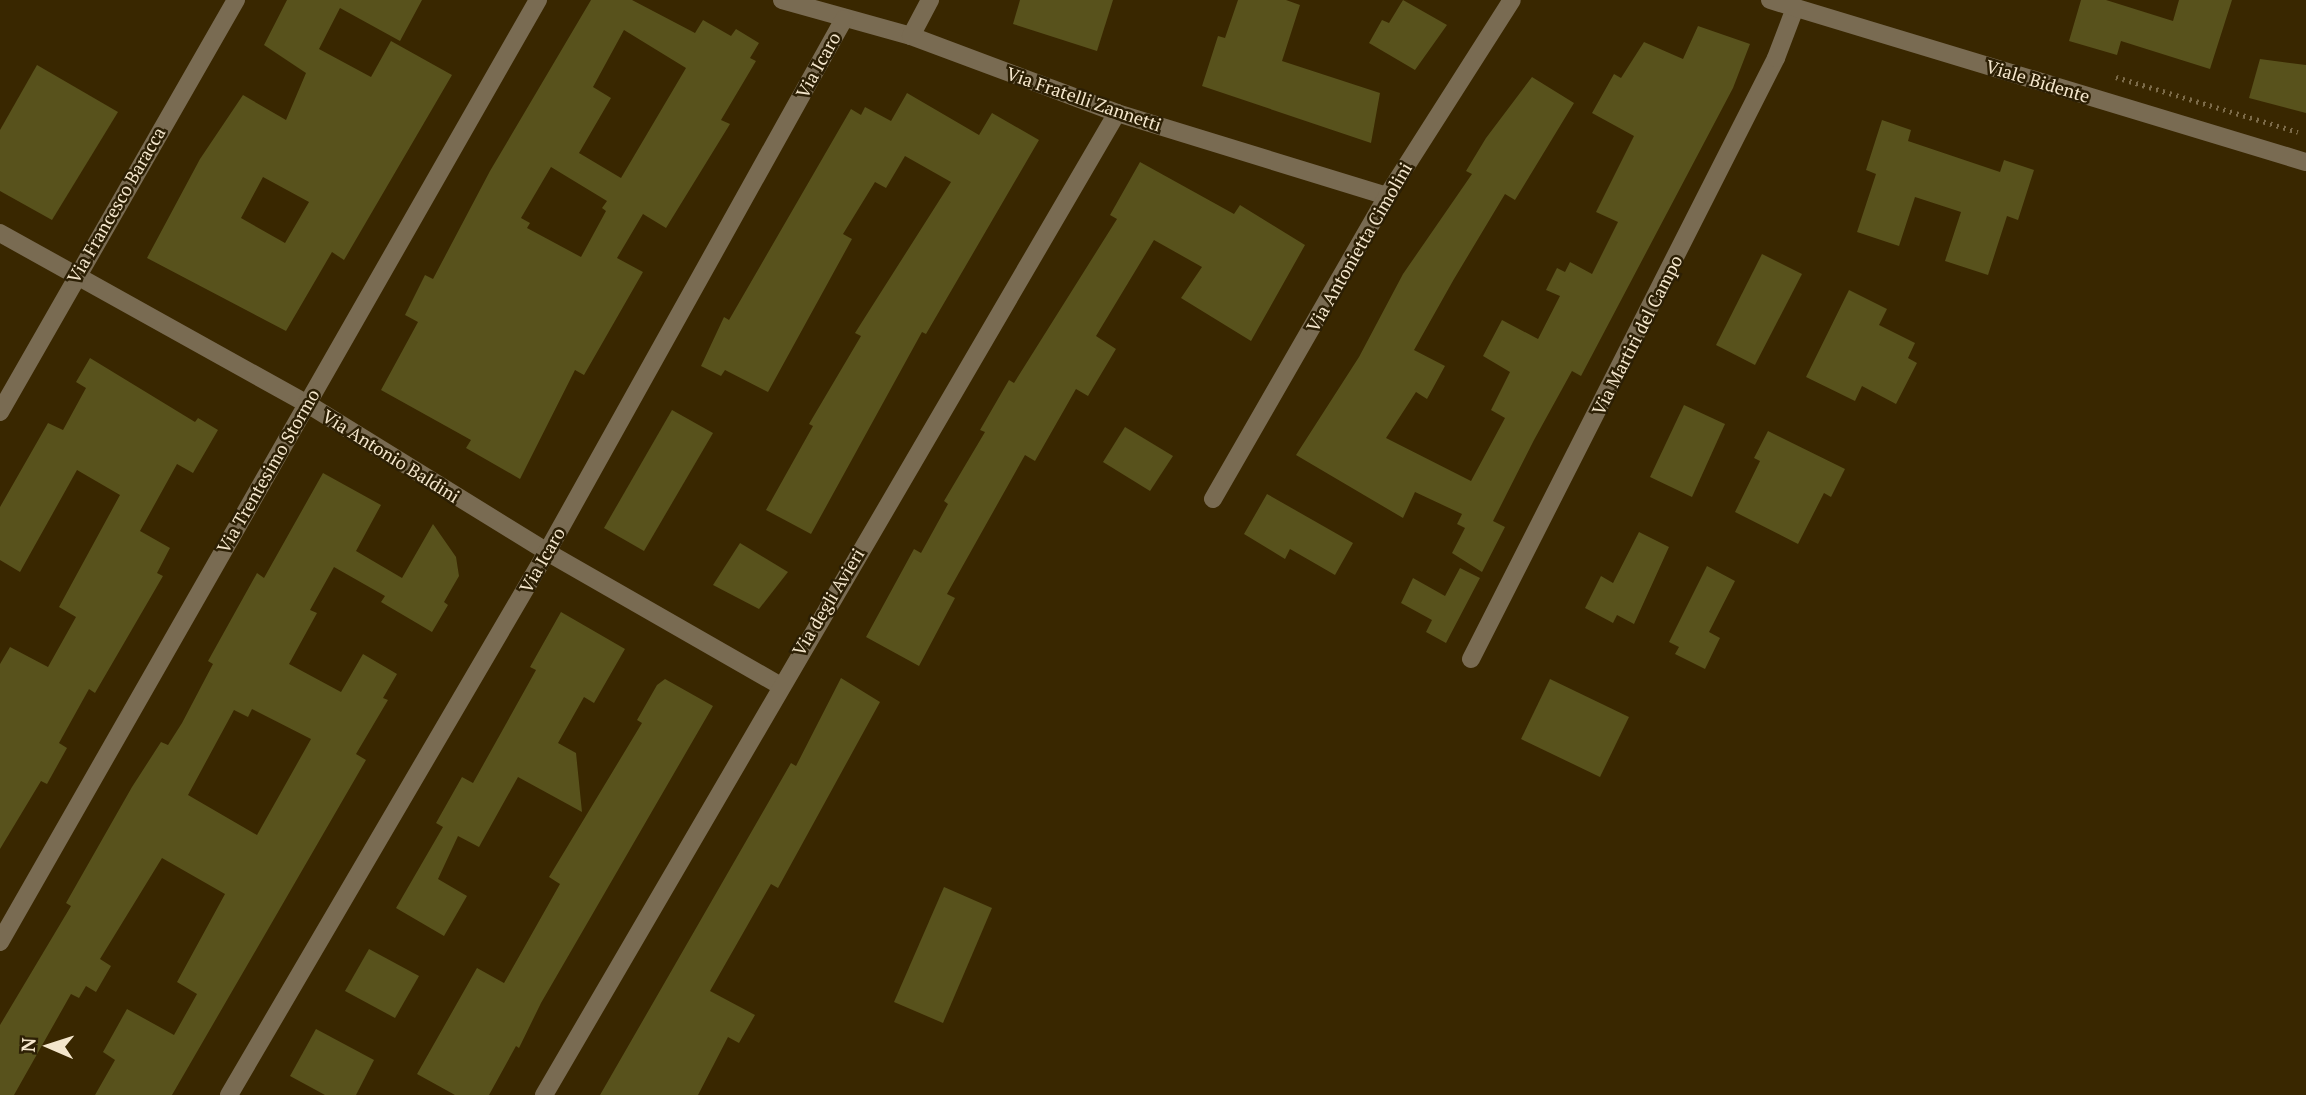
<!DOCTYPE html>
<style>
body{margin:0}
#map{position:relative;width:2306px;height:1095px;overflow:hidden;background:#392700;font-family:"PT Serif",serif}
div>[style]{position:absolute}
.building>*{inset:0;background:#58521c}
.path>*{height:4.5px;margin-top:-2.25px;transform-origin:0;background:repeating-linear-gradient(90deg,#7c6b49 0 2px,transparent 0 7px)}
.minor>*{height:18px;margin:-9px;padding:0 9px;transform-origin:9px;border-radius:9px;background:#796b52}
.tertiary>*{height:18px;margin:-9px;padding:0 9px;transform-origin:9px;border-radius:9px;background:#796b52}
span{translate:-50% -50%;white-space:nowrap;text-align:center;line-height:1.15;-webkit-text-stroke:5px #2c1f04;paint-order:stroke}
.street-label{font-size:18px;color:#f4e6cc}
.north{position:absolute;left:14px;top:1011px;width:70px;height:70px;-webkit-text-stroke:5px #2c1f04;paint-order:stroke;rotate:273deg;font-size:19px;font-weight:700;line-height:28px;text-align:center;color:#f4e6cc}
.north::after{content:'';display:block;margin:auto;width:24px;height:32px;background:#f4e6cc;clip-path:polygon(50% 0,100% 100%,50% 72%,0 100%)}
</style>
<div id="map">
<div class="building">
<i style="clip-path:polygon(evenodd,287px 0,422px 0,400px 41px,340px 8px,319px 49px,371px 77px,391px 41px,452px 75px,344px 260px,332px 252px,286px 331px,147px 258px,200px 159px,243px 95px,286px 120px,306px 73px,264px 45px,287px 0,263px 177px,309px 202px,285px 243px,241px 218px,263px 177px)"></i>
<i style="clip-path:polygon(evenodd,591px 0,632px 0,695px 33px,703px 20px,731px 36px,736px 29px,759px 43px,750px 58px,756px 61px,721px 120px,730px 124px,666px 228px,643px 214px,617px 258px,643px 272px,584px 375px,575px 370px,520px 479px,466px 448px,471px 440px,381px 390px,418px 322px,405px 315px,425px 275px,433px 279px,490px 171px,591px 0,624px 30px,686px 68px,621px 178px,579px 153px,611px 98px,593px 87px,624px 30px,591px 0,551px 167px,607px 201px,602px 208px,606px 211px,581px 257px,527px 228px,530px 223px,521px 218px,551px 167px)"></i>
<i style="clip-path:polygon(1020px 0,1113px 0,1097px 51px,1013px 24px)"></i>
<i style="clip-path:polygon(1238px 0,1286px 0,1300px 5px,1282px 61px,1380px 93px,1371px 143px,1202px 86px,1218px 36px,1225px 38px)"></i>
<i style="clip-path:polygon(1403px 0,1447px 25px,1415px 70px,1369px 43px,1382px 20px,1389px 23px)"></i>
<i style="clip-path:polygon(2081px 0,2106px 0,2173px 21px,2179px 0,2232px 0,2210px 69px,2121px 41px,2117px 55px,2069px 41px)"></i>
<i style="clip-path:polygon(1698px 26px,1750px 44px,1733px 88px,1581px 376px,1572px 371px,1534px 440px,1493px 521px,1505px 527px,1482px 572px,1452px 553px,1465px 528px,1457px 524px,1462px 514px,1415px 492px,1403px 518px,1296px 455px,1359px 357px,1403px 274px,1472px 174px,1466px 171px,1486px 138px,1532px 77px,1574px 103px,1515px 200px,1505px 194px,1454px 279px,1414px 350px,1445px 366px,1427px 399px,1416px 392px,1386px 438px,1471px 481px,1505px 418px,1491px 410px,1510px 372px,1483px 356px,1502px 320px,1538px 339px,1560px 296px,1546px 290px,1557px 268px,1565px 272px,1570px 262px,1592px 274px,1618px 222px,1596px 212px,1634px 136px,1592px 113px,1614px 74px,1621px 78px,1644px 42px,1683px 59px)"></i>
<i style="clip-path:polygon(2260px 59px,2306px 65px,2306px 113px,2249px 98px)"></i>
<i style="clip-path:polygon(37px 65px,118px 112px,52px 220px,0 191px,0 130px)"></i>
<i style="clip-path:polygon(907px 93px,979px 135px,992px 113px,1039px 140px,926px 334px,922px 332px,811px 534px,766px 510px,813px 426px,809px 424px,861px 336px,855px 333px,951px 182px,905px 156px,886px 188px,875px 182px,843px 234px,852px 239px,768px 392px,725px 370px,721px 376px,701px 366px,724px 317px,729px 320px,851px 109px,861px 115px,865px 107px,891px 121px)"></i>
<i style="clip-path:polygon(1882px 120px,1911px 130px,1908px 141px,2000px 172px,2004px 160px,2034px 170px,2018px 220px,2007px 216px,1988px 275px,1945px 261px,1961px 212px,1915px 197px,1899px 246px,1857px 232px,1876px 174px,1866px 170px)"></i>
<i style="clip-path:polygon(1140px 162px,1234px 214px,1240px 205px,1305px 245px,1251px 341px,1181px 298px,1202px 267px,1154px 240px,1096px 336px,1116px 349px,1088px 396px,1076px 389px,1035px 461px,1025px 455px,947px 594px,955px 598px,919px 666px,866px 637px,914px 549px,921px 553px,948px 504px,944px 501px,985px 432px,980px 430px,1009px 380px,1014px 383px,1117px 219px,1110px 215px)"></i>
<i style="clip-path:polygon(1762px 254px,1802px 274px,1755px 365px,1716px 345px)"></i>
<i style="clip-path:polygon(1849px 290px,1887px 309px,1879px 325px,1915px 343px,1908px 358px,1917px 363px,1896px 404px,1862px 386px,1855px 401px,1806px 377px)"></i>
<i style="clip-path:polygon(90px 358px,195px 422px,198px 418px,218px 430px,193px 473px,177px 464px,140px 531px,170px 548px,157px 573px,163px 576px,95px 693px,89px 689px,59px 743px,67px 748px,47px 784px,41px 781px,0 849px,0 664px,10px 647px,48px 667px,76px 617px,59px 607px,120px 495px,77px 470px,20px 572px,0 560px,0 507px,48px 423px,63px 430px,86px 388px,76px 382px)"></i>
<i style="clip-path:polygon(1684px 405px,1725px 424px,1692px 497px,1650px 477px)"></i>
<i style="clip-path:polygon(672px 410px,713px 433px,644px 551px,604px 528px)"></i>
<i style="clip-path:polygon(1125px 427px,1173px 456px,1150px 491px,1103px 462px)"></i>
<i style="clip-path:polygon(1768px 431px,1845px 469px,1831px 497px,1824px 493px,1798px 544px,1735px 512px,1760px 461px,1754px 458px)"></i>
<i style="clip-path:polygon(evenodd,323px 473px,381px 505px,356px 551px,402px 578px,433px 524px,456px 557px,459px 576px,444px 602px,448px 605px,432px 632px,381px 602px,385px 596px,334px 567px,310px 610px,317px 613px,289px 664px,341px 692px,363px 654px,397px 674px,383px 698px,388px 700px,356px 754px,366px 760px,172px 1095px,95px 1095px,115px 1060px,103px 1052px,127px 1009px,174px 1035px,197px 994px,177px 982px,225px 894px,162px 858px,100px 959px,111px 966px,96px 992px,86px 986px,79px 998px,71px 994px,14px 1095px,0 1095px,0 1025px,71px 906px,66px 903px,132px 787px,161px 742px,168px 745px,182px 723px,213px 664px,208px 661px,257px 573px,264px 578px,323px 473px,252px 709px,311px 739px,257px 835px,188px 795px,234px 710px,248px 717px,252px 709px)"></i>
<i style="clip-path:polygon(1267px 494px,1353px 543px,1335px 575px,1290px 549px,1285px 559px,1244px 534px)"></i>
<i style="clip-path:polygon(1639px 532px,1669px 547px,1634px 624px,1617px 615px,1613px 623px,1585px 608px,1601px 576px,1613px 583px)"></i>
<i style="clip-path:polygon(740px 543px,788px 572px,759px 609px,713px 585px)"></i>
<i style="clip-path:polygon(1707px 566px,1735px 581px,1709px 632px,1720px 638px,1705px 669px,1675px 654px,1679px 647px,1669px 642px)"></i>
<i style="clip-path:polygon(1460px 568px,1480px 578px,1446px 643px,1426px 632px,1432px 620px,1401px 603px,1413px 578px,1445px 596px)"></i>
<i style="clip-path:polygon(561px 612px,625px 649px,594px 703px,584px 697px,558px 743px,576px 753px,582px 812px,518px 777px,479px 847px,458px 836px,438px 879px,467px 896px,444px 936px,396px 908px,443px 827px,436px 823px,462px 777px,473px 783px,536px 670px,530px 667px)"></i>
<i style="clip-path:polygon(841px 678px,880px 702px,778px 888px,771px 884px,710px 991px,755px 1015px,739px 1043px,728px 1037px,698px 1095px,600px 1095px,791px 763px,796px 766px)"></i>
<i style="clip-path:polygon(665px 679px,713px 706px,541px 1003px,519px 1048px,516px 1046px,489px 1095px,455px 1095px,417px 1074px,477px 968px,504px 983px,560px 884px,549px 877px,642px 723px,637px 720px,657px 685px)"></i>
<i style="clip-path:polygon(1550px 679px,1629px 717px,1600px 777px,1521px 739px)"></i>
<i style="clip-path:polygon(944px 887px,992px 908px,943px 1023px,894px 1002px)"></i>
<i style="clip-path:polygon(369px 949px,419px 976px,395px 1018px,345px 991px)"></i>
<i style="clip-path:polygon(316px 1029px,374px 1060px,356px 1095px,325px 1095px,290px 1076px)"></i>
</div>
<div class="path">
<i style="left:2116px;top:77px;width:190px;rotate:16.8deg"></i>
</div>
<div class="minor">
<i style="left:782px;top:0;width:134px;rotate:15.6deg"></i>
<i style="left:911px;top:36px;width:220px;rotate:20.5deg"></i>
<i style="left:1117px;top:113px;width:282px;rotate:17.1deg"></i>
<i style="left:911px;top:36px;width:41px;rotate:-62.2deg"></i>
<i style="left:0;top:233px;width:350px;rotate:29.1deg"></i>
<i style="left:306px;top:403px;width:283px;rotate:31.7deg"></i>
<i style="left:547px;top:552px;width:267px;rotate:29.8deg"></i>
<i style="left:0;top:412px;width:475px;rotate:-60.2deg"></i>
<i style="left:1213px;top:499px;width:349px;rotate:-60.1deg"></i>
<i style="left:1387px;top:196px;width:232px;rotate:-57.5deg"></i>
<i style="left:1471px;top:659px;width:674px;rotate:-63.09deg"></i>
<i style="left:1776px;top:58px;width:53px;rotate:-69.2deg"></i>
<i style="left:0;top:942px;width:1085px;rotate:-60.27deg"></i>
<i style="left:229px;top:1095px;width:629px;rotate:-59.65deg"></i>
<i style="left:547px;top:552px;width:610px;rotate:-60.87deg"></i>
<i style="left:544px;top:1095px;width:1137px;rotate:-59.74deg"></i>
</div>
<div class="tertiary">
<i style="left:1770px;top:0;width:560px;rotate:16.82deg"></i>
</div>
<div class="street-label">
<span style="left:818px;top:65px;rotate:-61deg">Via Icaro</span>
<span style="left:2038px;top:81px;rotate:17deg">Viale Bidente</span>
<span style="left:1084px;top:99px;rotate:19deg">Via Fratelli Zannetti</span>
<span style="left:116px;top:205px;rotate:-60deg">Via Francesco Baracca</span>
<span style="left:1359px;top:247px;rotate:-60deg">Via Antonietta Cimolini</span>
<span style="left:1637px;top:335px;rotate:-63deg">Via Martiri del Campo</span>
<span style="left:391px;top:456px;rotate:32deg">Via Antonio Baldini</span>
<span style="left:268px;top:471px;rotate:-60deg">Via Trentesimo Stormo</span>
<span style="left:542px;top:560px;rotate:-60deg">Via Icaro</span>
<span style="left:828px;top:602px;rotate:-59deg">Via degli Avieri</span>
</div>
<div class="north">N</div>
</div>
